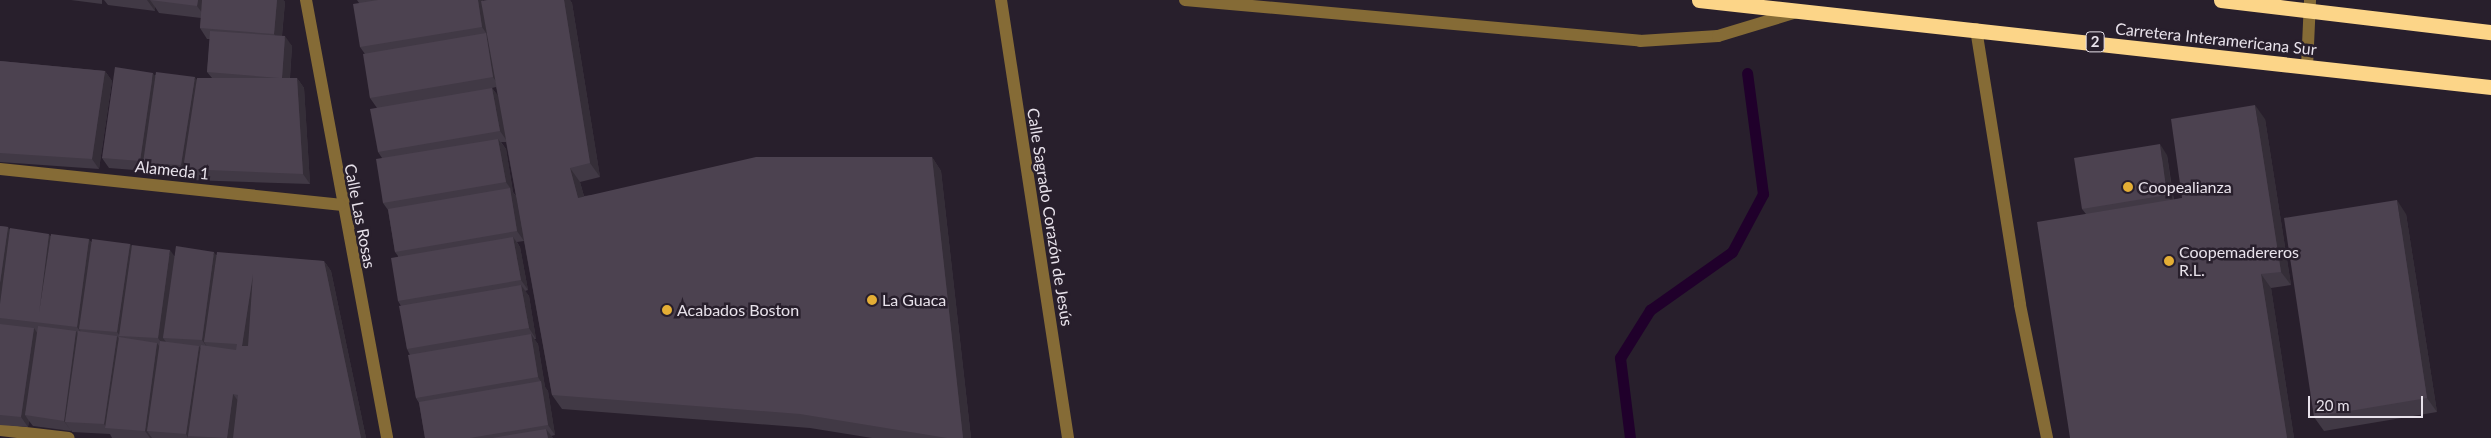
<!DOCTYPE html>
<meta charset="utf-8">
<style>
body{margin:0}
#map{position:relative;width:2491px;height:438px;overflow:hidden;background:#281f2c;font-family:Lato,sans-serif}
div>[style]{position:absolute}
.stream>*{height:11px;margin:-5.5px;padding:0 5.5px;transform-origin:5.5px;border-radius:5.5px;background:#20002b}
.minor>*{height:12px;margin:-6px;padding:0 6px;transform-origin:6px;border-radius:6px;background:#856b36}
.highway>*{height:15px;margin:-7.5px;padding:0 7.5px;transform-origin:7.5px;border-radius:7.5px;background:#fcd588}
.wall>*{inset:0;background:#413945}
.shaded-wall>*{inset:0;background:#352e38}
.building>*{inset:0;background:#4c4250}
.dots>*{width:14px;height:14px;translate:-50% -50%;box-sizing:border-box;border:2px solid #281f2c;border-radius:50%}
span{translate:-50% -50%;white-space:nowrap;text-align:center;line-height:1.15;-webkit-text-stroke:5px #281f2c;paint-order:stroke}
.shield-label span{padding:1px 4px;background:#281f2c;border:1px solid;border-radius:4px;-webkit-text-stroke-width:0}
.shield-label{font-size:15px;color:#e8e2eb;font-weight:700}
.street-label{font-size:16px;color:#e8e2eb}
.poi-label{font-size:16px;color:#e8e2eb}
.left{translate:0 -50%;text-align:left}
.scale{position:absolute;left:2308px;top:396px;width:115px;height:22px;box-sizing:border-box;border:2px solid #e8e2eb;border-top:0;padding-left:6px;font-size:15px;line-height:18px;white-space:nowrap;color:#e8e2eb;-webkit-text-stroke:4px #281f2c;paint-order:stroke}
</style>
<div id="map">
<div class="stream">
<i style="left:1630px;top:438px;width:81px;rotate:-97.1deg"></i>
<i style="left:1620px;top:358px;width:57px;rotate:-58deg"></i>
<i style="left:1650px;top:310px;width:100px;rotate:-35.3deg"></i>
<i style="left:1732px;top:252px;width:66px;rotate:-61.9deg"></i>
<i style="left:1763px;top:194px;width:122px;rotate:-97.5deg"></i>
</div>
<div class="minor">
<i style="left:306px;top:0;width:445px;rotate:79.5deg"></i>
<i style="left:1001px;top:0;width:443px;rotate:81.3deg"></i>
<i style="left:1185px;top:0;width:457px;rotate:5.1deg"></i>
<i style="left:1640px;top:41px;width:78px;rotate:-3.7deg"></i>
<i style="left:1718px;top:36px;width:83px;rotate:-16.9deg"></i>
<i style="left:1976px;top:29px;width:279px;rotate:80.9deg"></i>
<i style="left:2020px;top:305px;width:136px;rotate:78.5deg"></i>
<i style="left:2307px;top:67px;width:67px;rotate:-87.4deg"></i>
<i style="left:0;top:169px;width:342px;rotate:6deg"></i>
<i style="left:0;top:430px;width:69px;rotate:6.6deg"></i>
</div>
<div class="highway">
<i style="left:1699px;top:0;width:797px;rotate:6.27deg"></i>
<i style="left:2221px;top:0;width:272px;rotate:6.8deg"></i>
</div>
<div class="wall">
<i style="clip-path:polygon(71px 0,102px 0,102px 4px)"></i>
<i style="clip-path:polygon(104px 0,283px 0,285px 2px,282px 36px,292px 46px,290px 78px,297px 78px,304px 88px,310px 184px,190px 180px,187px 175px,150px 173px,148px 169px,147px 171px,109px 168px,102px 158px,155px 75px,196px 80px,212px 78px,207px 72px,210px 39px,207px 39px,200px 28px,201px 18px,159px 13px,155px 7px,155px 11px,108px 5px)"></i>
<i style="clip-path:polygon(evenodd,357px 0,483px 0,483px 1px,488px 0,570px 0,572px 3px,600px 177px,580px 182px,584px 196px,932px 157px,941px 171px,971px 438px,872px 438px,810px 428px,562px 409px,552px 395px,524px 241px,517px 242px,520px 247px,528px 290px,525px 291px,529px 296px,536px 339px,534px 339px,538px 344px,545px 387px,548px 391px,555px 435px,551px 436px,553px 438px,425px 438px,419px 403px,416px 398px,410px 355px,407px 349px,401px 306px,398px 301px,398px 256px,395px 252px,388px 210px,383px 203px,382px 158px,378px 152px,377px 108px,370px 98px,365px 54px,360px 47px,359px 3px,357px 0,496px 87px,498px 96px,492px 88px,496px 87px,357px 0,501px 142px,506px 142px,516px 196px,513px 192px,506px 149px,501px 142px)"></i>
<i style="clip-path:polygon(0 61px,105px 71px,112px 81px,99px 169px,0 162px)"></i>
<i style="clip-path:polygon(2265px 119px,2291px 285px,2271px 288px,2294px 438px,2070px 438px,2086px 214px,2082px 209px,2167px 155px,2174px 200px,2182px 198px)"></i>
<i style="clip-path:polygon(2406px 214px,2437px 412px,2324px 431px,2314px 417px)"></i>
<i style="clip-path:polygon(0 226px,8px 227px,10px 230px,51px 236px,89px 239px,91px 242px,130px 244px,132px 246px,175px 256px,216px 255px,324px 261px,331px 271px,366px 438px,112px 438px,110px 434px,72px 432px,71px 430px,71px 431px,33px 426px,29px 421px,28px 427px,0 425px)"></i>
</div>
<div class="shaded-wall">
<i style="clip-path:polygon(147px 0,150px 0,155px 7px,155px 11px)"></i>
<i style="clip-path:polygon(198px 0,208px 0,206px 18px,197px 6px)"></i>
<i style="clip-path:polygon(277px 0,283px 0,285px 2px,281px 44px,274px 34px)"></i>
<i style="clip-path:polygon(478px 0,483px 0,489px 37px,482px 27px)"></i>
<i style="clip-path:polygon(564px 0,570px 0,572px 3px,600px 177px,590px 163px)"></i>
<i style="clip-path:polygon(486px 33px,493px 44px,500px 87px,493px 77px)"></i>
<i style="clip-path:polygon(285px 36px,292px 46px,289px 88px,282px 78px)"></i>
<i style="clip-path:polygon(105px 71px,112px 81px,99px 169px,92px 159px)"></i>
<i style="clip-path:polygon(153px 73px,160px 83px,143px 163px,148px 169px,147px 171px,140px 161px)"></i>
<i style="clip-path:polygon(195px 77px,202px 88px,184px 169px,181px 165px)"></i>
<i style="clip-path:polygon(297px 78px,304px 88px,310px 184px,303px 174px)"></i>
<i style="clip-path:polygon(492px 88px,500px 98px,507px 141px,500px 131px)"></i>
<i style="clip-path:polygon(2255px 105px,2265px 119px,2291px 285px,2281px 272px)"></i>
<i style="clip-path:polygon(498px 139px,506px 149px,513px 192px,506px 182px)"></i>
<i style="clip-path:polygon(2160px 144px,2167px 155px,2174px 205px,2167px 195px)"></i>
<i style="clip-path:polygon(932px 157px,941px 171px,971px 438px,963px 438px)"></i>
<i style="clip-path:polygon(570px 168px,580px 182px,588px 211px,578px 198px)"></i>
<i style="clip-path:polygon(510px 188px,517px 198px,524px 241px,517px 231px)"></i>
<i style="clip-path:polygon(2397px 200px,2406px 214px,2437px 412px,2427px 398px)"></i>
<i style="clip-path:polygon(8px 227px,15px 237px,0 318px,0 283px)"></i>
<i style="clip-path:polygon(49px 234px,56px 244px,39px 313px)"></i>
<i style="clip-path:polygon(513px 237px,520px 247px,528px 290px,521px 280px)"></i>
<i style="clip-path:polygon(89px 239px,96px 249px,79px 329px,84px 337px,77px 327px)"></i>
<i style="clip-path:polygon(130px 244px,137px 254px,120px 336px,117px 332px)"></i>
<i style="clip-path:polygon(170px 250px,178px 261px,163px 338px,166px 342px,165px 348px,158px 338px)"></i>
<i style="clip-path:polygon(214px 252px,221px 262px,204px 342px,209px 350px,202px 340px)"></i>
<i style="clip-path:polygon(324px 261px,331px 271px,366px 438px,361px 438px)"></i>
<i style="clip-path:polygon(253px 274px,249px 356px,242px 346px)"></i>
<i style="clip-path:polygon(2261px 274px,2271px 288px,2294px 438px,2287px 438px)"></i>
<i style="clip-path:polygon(521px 285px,529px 296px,536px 339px,529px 328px)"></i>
<i style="clip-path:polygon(34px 328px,41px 339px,25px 415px,29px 421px,28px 427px,21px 417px)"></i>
<i style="clip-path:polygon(76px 331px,83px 341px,65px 422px,71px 431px,64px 421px)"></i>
<i style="clip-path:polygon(531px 334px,538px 344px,545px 387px,548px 391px,555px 435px,548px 425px,541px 382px,538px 377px)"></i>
<i style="clip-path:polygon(117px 336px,124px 346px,107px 428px,104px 424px)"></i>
<i style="clip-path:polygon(157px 343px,164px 353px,147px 431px,152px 438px,150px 438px,145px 431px)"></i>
<i style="clip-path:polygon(199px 346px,206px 356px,188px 436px,188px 438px,186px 434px)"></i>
<i style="clip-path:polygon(233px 394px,241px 405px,236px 438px,227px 438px)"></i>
<i style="clip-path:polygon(546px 429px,553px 438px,548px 438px)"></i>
</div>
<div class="building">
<i style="clip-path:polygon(150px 0,198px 0,197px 6px)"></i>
<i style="clip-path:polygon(202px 0,277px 0,274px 34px,200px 28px)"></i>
<i style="clip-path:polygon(378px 0,478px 0,482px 27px,360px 47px,353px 4px)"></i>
<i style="clip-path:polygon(488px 0,564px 0,590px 163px,570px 168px,578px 198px,756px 157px,932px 157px,963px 438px,947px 438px,800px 414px,552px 395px,481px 1px)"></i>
<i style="clip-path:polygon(210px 31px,285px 36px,282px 78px,297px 78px,303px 174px,183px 169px,197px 78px,279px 78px,207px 72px)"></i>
<i style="clip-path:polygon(486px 33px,493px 77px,370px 98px,363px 54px)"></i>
<i style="clip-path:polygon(0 61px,105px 71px,92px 159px,0 153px)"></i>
<i style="clip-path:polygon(115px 67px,153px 73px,140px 161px,102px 158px)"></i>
<i style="clip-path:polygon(156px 72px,195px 77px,181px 165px,143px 163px)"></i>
<i style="clip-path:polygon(492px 88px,500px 131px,378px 152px,370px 109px)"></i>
<i style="clip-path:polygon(2255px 105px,2281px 272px,2261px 274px,2287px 438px,2070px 438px,2037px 222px,2182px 198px,2171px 119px)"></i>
<i style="clip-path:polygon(498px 139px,506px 182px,383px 203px,376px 159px)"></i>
<i style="clip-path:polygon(2160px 144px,2167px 195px,2082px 209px,2074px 158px)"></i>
<i style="clip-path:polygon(510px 188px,517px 231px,395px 252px,388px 209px)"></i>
<i style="clip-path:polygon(2397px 200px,2427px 398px,2314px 417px,2284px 218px)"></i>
<i style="clip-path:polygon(0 226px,8px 227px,0 283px)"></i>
<i style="clip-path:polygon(10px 228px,49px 234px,39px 313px,51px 234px,89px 239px,77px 327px,0 318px,0 304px)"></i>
<i style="clip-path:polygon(513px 237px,521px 280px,398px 301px,391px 258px)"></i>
<i style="clip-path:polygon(92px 239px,130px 244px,117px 332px,79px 329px)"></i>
<i style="clip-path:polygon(132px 245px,170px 250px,158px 338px,119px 336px)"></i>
<i style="clip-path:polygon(176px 246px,214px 252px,202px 340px,163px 338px)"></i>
<i style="clip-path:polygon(evenodd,217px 252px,324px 261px,361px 438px,233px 438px,238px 395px,233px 394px,227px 438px,188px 436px,201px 345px,236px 350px,237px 344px,204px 342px,217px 252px,253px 274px,248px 346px,242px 346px,253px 274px)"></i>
<i style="clip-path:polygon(521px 285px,529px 328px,407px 349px,399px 306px)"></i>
<i style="clip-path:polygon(0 324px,34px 328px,21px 417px,0 415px)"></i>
<i style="clip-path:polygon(38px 326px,76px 331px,64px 421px,25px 415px)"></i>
<i style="clip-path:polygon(78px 331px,117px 336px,104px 424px,65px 422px)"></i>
<i style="clip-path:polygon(531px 334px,538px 377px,416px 398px,408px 355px)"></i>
<i style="clip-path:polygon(119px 337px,157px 343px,145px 431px,105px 428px)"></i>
<i style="clip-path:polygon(160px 341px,199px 346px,186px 434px,147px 431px)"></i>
<i style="clip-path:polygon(541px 381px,548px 425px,470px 438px,425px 438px,419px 402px)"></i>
<i style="clip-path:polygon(546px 429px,548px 438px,492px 438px)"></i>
</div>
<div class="dots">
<i style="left:2128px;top:187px;background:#e4ae35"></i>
<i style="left:2169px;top:261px;background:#e4ae35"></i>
<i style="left:872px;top:300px;background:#e4ae35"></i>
<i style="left:667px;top:310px;background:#e4ae35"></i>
</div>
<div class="shield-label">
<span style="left:2095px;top:42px">2</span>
</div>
<div class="street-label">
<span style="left:2216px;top:39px;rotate:6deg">Carretera Interamericana Sur</span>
<span style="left:172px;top:170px;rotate:6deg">Alameda 1</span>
<span style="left:360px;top:216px;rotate:79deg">Calle Las Rosas</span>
<span style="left:1050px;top:217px;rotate:81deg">Calle Sagrado Corazón de Jesús</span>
</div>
<div class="poi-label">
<span class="left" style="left:2138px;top:187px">Coopealianza</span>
<span class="left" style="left:2179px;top:261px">Coopemadereros<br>R.L.</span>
<span class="left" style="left:882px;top:300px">La Guaca</span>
<span class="left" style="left:677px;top:310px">Acabados Boston</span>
</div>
<div class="scale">20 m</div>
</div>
